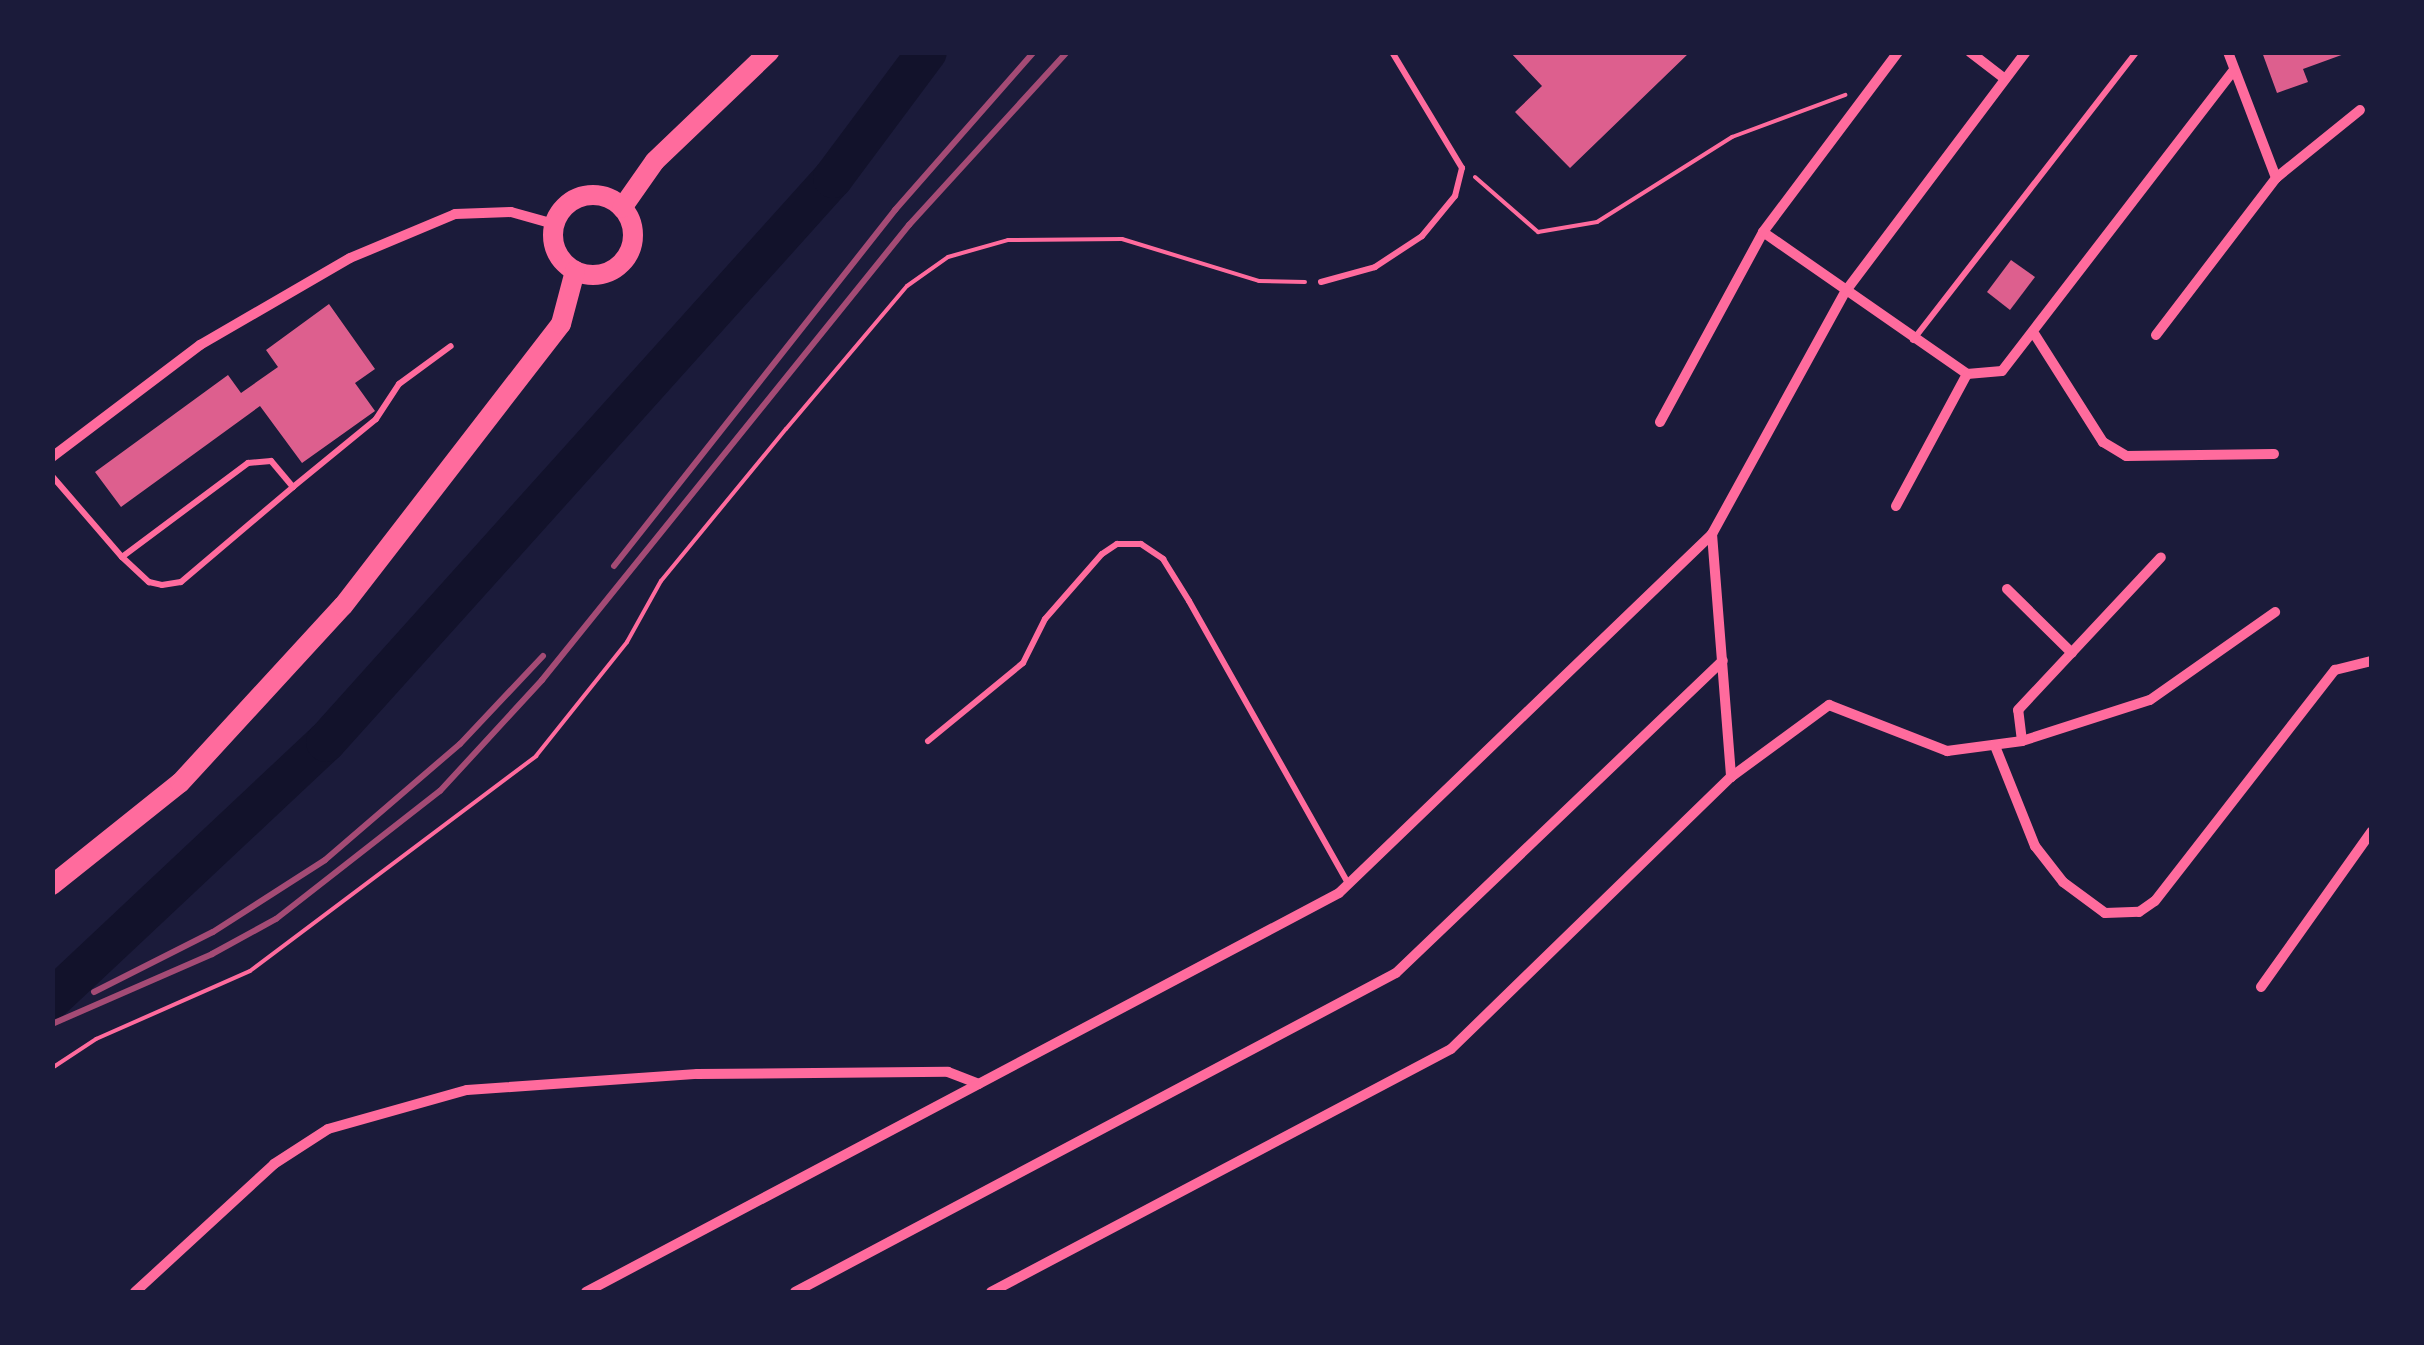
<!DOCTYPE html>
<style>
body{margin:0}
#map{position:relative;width:2424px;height:1345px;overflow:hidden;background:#1b1b3a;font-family:"Public Sans",sans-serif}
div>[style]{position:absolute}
.river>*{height:40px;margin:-20px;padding:0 20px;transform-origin:20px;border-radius:20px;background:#12122b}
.building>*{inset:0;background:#dd5f8e}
.path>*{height:4px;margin:-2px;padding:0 2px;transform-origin:2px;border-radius:2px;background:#ff6b9d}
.service>*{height:6px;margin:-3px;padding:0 3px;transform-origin:3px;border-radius:3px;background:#ff6b9d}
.minor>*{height:10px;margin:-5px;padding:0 5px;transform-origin:5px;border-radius:5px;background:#ff6b9d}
.primary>*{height:20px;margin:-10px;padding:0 10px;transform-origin:10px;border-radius:10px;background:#ff6b9d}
.primary>.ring{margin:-10px;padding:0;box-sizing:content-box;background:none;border:20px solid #ff6b9d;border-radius:50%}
.rail>*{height:6px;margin:-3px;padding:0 3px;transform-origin:3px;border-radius:3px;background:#a44b75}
span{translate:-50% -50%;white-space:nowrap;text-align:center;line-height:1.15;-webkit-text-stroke:10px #1b1b3a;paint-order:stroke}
.frame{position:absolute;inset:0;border:55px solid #1b1b3a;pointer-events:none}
</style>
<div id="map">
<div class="river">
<i style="left:52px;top:999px;width:376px;rotate:-43.2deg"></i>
<i style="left:326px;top:742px;width:758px;rotate:-48.05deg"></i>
<i style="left:833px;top:178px;width:157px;rotate:-53.3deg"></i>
</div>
<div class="building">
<i style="clip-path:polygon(1510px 52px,1690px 52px,1570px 168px,1515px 112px,1542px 86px)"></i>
<i style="clip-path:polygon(2262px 52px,2347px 52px,2347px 53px,2303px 69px,2308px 82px,2277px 93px)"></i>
<i style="clip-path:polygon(2011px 260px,2035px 277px,2010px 310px,1987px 292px)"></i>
<i style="clip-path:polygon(329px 304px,375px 369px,355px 383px,375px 411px,302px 463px,260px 406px,121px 507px,95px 472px,228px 375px,241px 393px,278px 367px,266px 350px)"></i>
</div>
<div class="path">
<i style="left:1475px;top:177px;width:84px;rotate:41.1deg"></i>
<i style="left:1538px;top:232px;width:60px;rotate:-9.6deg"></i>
<i style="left:1597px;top:222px;width:160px;rotate:-32.2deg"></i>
<i style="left:1732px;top:137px;width:121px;rotate:-20.4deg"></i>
<i style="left:52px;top:1068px;width:53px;rotate:-33.4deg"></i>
<i style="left:96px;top:1039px;width:168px;rotate:-23.8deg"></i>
<i style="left:250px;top:971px;width:358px;rotate:-36.9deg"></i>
<i style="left:536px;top:756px;width:146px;rotate:-51.4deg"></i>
<i style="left:627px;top:642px;width:70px;rotate:-60.9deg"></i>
<i style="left:661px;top:581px;width:197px;rotate:-50.6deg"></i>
<i style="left:786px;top:429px;width:187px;rotate:-49.8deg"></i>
<i style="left:907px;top:286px;width:50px;rotate:-35.3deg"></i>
<i style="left:948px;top:257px;width:62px;rotate:-15.8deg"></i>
<i style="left:1008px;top:240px;width:114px;rotate:-0.5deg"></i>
<i style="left:1122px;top:239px;width:143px;rotate:17deg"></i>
<i style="left:1259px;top:281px;width:46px;rotate:1.2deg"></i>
</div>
<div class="service">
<i style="left:1321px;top:282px;width:56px;rotate:-15.5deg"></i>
<i style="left:1375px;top:267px;width:56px;rotate:-33.4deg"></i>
<i style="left:1422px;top:236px;width:52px;rotate:-50.5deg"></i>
<i style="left:1455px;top:196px;width:29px;rotate:-76deg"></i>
<i style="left:1462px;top:168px;width:135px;rotate:-121.1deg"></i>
<i style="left:1913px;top:340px;width:364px;rotate:-52.2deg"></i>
<i style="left:52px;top:476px;width:107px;rotate:49.2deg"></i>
<i style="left:122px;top:557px;width:37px;rotate:43deg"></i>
<i style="left:149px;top:582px;width:13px;rotate:13deg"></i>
<i style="left:162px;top:585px;width:19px;rotate:-9deg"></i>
<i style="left:181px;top:582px;width:147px;rotate:-40.3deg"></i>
<i style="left:293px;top:487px;width:34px;rotate:-130deg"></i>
<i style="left:271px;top:461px;width:23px;rotate:175deg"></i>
<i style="left:248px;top:463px;width:157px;rotate:143.3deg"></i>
<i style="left:293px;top:487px;width:107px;rotate:-39.3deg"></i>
<i style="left:376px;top:419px;width:42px;rotate:-56.7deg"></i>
<i style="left:399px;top:384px;width:64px;rotate:-36.2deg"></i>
<i style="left:928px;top:741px;width:123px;rotate:-39.4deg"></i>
<i style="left:1023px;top:663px;width:49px;rotate:-63.4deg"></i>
<i style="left:1045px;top:619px;width:86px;rotate:-48.8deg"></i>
<i style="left:1102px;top:554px;width:18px;rotate:-34deg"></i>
<i style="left:1117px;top:544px;width:24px"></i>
<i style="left:1141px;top:544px;width:27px;rotate:34deg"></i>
<i style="left:1163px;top:559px;width:49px;rotate:58.2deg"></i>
<i style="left:1189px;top:601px;width:324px;rotate:60.6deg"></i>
</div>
<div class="minor">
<i style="left:1970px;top:52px;width:44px;rotate:37.6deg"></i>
<i style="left:2228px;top:52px;width:135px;rotate:69.1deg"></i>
<i style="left:1763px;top:232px;width:249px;rotate:34.8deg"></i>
<i style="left:1967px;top:374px;width:35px;rotate:-5deg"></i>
<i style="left:2002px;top:371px;width:380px;rotate:-52.4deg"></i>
<i style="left:2035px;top:335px;width:127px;rotate:57.6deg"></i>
<i style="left:2103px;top:442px;width:27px;rotate:31deg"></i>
<i style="left:2126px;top:456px;width:148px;rotate:-0.8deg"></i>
<i style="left:2156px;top:335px;width:198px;rotate:-52.6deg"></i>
<i style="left:2276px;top:178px;width:108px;rotate:-39deg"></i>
<i style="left:1660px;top:422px;width:216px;rotate:-61.5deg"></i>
<i style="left:1763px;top:232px;width:225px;rotate:-53.1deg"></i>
<i style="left:52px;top:457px;width:186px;rotate:-37.1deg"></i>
<i style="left:200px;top:345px;width:173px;rotate:-30.1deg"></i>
<i style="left:350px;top:258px;width:114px;rotate:-22.7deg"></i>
<i style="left:455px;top:214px;width:56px;rotate:-2deg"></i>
<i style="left:511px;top:212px;width:45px;rotate:15.6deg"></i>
<i style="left:1896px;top:506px;width:150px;rotate:-61.7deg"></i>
<i style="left:1712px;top:534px;width:244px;rotate:85.5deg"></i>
<i style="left:2007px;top:589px;width:91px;rotate:44.6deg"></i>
<i style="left:2022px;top:741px;width:134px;rotate:-17.8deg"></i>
<i style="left:2150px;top:700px;width:153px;rotate:-35.1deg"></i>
<i style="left:1995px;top:746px;width:108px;rotate:68.2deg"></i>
<i style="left:2035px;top:846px;width:46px;rotate:52.1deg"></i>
<i style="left:2063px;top:882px;width:52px;rotate:36.4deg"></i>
<i style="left:2105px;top:913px;width:34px;rotate:-2deg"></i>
<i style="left:2139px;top:912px;width:19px;rotate:-35deg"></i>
<i style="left:2155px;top:901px;width:293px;rotate:-52.1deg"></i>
<i style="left:2335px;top:670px;width:38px;rotate:-14deg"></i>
<i style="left:2261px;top:987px;width:191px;rotate:-54.6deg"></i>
<i style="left:135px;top:1292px;width:189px;rotate:-42.6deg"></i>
<i style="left:274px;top:1164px;width:64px;rotate:-32.9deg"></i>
<i style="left:328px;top:1129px;width:144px;rotate:-15.7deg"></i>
<i style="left:467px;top:1090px;width:231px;rotate:-4deg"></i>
<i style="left:697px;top:1074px;width:251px;rotate:-0.5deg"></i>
<i style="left:948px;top:1072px;width:33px;rotate:21deg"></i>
<i style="left:586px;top:1292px;width:852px;rotate:-27.92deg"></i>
<i style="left:1339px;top:893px;width:518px;rotate:-43.9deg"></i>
<i style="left:1712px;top:534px;width:276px;rotate:-61.2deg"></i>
<i style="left:1845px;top:292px;width:301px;rotate:-53deg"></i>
<i style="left:795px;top:1292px;width:680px;rotate:-27.96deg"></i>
<i style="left:1396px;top:973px;width:452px;rotate:-43.7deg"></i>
<i style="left:991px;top:1292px;width:520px;rotate:-27.85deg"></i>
<i style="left:1451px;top:1049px;width:390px;rotate:-44.2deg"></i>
<i style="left:1731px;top:777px;width:122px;rotate:-36.3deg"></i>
<i style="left:1829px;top:705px;width:127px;rotate:21.3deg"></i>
<i style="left:1947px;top:751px;width:76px;rotate:-7.6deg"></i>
<i style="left:2022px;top:741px;width:31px;rotate:-97deg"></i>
<i style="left:2018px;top:710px;width:209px;rotate:-46.9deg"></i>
</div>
<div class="primary">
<i class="ring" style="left:553px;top:195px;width:60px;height:60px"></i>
<i style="left:622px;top:208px;width:57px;rotate:-54.9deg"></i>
<i style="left:655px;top:161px;width:158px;rotate:-43.7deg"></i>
<i style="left:52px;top:885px;width:164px;rotate:-38.6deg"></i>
<i style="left:180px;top:783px;width:241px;rotate:-47.4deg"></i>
<i style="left:343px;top:606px;width:356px;rotate:-52.3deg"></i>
<i style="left:561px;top:324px;width:55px;rotate:-75.2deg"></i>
</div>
<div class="rail">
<i style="left:614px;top:566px;width:454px;rotate:-51.7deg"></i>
<i style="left:895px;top:210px;width:210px;rotate:-48.7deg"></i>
<i style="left:94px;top:992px;width:133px;rotate:-26.8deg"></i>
<i style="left:213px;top:932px;width:133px;rotate:-32.7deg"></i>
<i style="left:325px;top:860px;width:178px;rotate:-40.7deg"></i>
<i style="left:460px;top:744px;width:121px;rotate:-46.7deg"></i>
<i style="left:52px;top:1024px;width:175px;rotate:-23.6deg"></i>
<i style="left:212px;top:954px;width:73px;rotate:-28.7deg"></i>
<i style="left:276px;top:919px;width:208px;rotate:-38deg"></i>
<i style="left:440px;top:791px;width:151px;rotate:-47.4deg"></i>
<i style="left:542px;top:680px;width:585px;rotate:-51.11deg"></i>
<i style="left:909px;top:225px;width:234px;rotate:-47.6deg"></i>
</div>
<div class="frame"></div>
</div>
